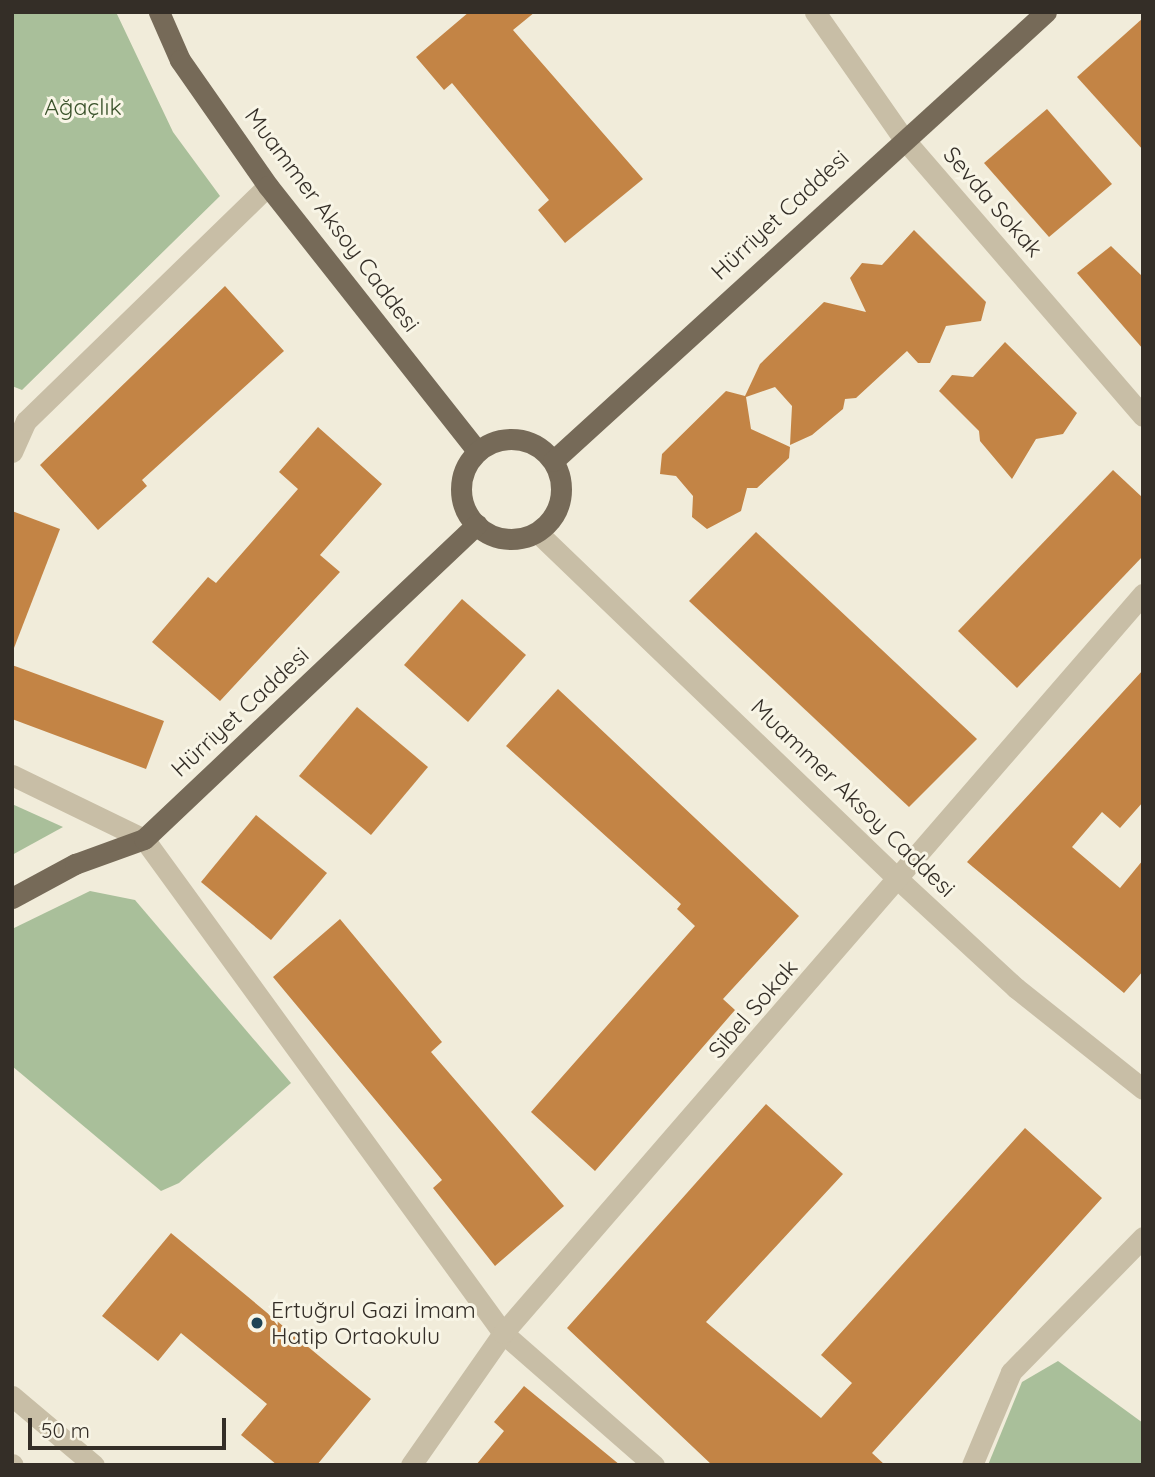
<!DOCTYPE html>
<meta charset="utf-8">
<style>
body{margin:0}
#map{position:relative;width:1155px;height:1477px;overflow:hidden;background:#f1ecda;font-family:Quicksand,sans-serif}
div>[style]{position:absolute}
.green>*{inset:0;background:#a9bf9a}
.building>*{inset:0;background:#c38445}
.minor>*{height:21px;margin:-10.5px;padding:0 10.5px;transform-origin:10.5px;border-radius:10.5px;background:#c8bea6}
.major>*{height:21px;margin:-10.5px;padding:0 10.5px;transform-origin:10.5px;border-radius:10.5px;background:#766a58}
.major>.ring{margin:-10.5px;padding:0;box-sizing:content-box;background:none;border:21px solid #766a58;border-radius:50%}
.dots>*{width:19px;height:19px;translate:-50% -50%;box-sizing:border-box;border:4px solid #f8f5e6;border-radius:50%}
span{translate:-50% -50%;white-space:nowrap;text-align:center;line-height:1.15;-webkit-text-stroke:6px #f8f5e6;paint-order:stroke}
.park-label{font-size:23px;color:#3a522b}
.street-label{font-size:23px;color:#342e27}
.poi-label{font-size:23px;color:#342e27}
.left{translate:0 -50%;text-align:left}
.frame{position:absolute;inset:0;border:14px solid #342e27;pointer-events:none}
.scale{position:absolute;left:28px;top:1418px;width:198px;height:32px;box-sizing:border-box;border:4px solid #342e27;border-top:0;padding-left:9px;font-size:21px;line-height:24px;white-space:nowrap;color:#342e27;-webkit-text-stroke:5px #f8f5e6;paint-order:stroke}
</style>
<div id="map">
<div class="green">
<i style="clip-path:polygon(12px 12px,116px 12px,173px 132px,220px 196px,22px 390px,12px 386px)"></i>
<i style="clip-path:polygon(12px 804px,63px 827px,12px 855px)"></i>
<i style="clip-path:polygon(90px 891px,135px 900px,291px 1083px,179px 1183px,161px 1191px,12px 1066px,12px 929px)"></i>
<i style="clip-path:polygon(1058px 1361px,1143px 1423px,1143px 1465px,988px 1465px,1022px 1382px)"></i>
</div>
<div class="building">
<i style="clip-path:polygon(469px 12px,535px 12px,513px 30px,643px 179px,565px 243px,538px 210px,549px 200px,452px 83px,444px 90px,416px 57px)"></i>
<i style="clip-path:polygon(1143px 18px,1143px 150px,1077px 77px)"></i>
<i style="clip-path:polygon(1047px 109px,1112px 184px,1049px 237px,984px 163px)"></i>
<i style="clip-path:polygon(914px 230px,986px 302px,981px 321px,946px 326px,930px 363px,918px 363px,907px 351px,856px 398px,845px 399px,843px 409px,812px 435px,790px 445px,792px 406px,775px 387px,746px 397px,751px 429px,790px 447px,789px 458px,757px 488px,747px 488px,741px 511px,707px 529px,692px 517px,693px 496px,676px 476px,660px 474px,662px 454px,726px 391px,745px 396px,760px 364px,824px 302px,866px 312px,850px 278px,862px 263px,882px 265px)"></i>
<i style="clip-path:polygon(1111px 246px,1143px 277px,1143px 349px,1077px 273px)"></i>
<i style="clip-path:polygon(225px 286px,284px 351px,142px 480px,147px 486px,98px 530px,40px 465px)"></i>
<i style="clip-path:polygon(1005px 342px,1077px 413px,1063px 434px,1036px 439px,1012px 479px,980px 441px,979px 431px,939px 391px,952px 375px,973px 377px)"></i>
<i style="clip-path:polygon(318px 427px,382px 484px,320px 555px,340px 572px,220px 701px,152px 642px,208px 577px,216px 583px,298px 489px,279px 472px)"></i>
<i style="clip-path:polygon(1113px 470px,1143px 498px,1143px 556px,1017px 688px,958px 631px)"></i>
<i style="clip-path:polygon(12px 511px,60px 529px,14px 648px,12px 648px)"></i>
<i style="clip-path:polygon(756px 532px,977px 739px,909px 807px,689px 601px)"></i>
<i style="clip-path:polygon(462px 599px,526px 655px,468px 722px,404px 665px)"></i>
<i style="clip-path:polygon(12px 665px,164px 721px,146px 769px,12px 719px)"></i>
<i style="clip-path:polygon(1143px 670px,1143px 802px,1120px 828px,1102px 812px,1072px 847px,1120px 888px,1143px 860px,1143px 971px,1124px 993px,967px 862px)"></i>
<i style="clip-path:polygon(558px 689px,799px 916px,723px 999px,735px 1010px,595px 1171px,531px 1112px,695px 926px,677px 909px,681px 904px,506px 746px)"></i>
<i style="clip-path:polygon(357px 707px,428px 767px,371px 835px,299px 776px)"></i>
<i style="clip-path:polygon(256px 815px,327px 873px,271px 940px,201px 882px)"></i>
<i style="clip-path:polygon(340px 919px,442px 1042px,431px 1052px,564px 1206px,495px 1266px,433px 1188px,442px 1180px,273px 977px)"></i>
<i style="clip-path:polygon(766px 1104px,843px 1174px,706px 1322px,821px 1418px,852px 1383px,821px 1355px,1025px 1128px,1102px 1198px,872px 1453px,885px 1465px,712px 1465px,567px 1328px)"></i>
<i style="clip-path:polygon(171px 1233px,371px 1399px,317px 1465px,277px 1465px,241px 1435px,267px 1404px,181px 1333px,158px 1361px,102px 1316px)"></i>
<i style="clip-path:polygon(524px 1386px,620px 1465px,476px 1465px,504px 1431px,494px 1422px)"></i>
</div>
<div class="minor">
<i style="left:815px;top:12px;width:154px;rotate:55.1deg"></i>
<i style="left:903px;top:138px;width:367px;rotate:49.2deg"></i>
<i style="left:12px;top:452px;width:34px;rotate:-66deg"></i>
<i style="left:26px;top:421px;width:337px;rotate:-44.2deg"></i>
<i style="left:538px;top:533px;width:502px;rotate:43.87deg"></i>
<i style="left:900px;top:881px;width:158px;rotate:42.7deg"></i>
<i style="left:1016px;top:988px;width:162px;rotate:38.5deg"></i>
<i style="left:12px;top:775px;width:147px;rotate:25.9deg"></i>
<i style="left:144px;top:839px;width:611px;rotate:53.99deg"></i>
<i style="left:503px;top:1333px;width:201px;rotate:41.2deg"></i>
<i style="left:12px;top:1396px;width:107px;rotate:40.1deg"></i>
<i style="left:12px;top:1464px;width:1px;rotate:45deg"></i>
<i style="left:411px;top:1465px;width:161px;rotate:-55.1deg"></i>
<i style="left:503px;top:1333px;width:978px;rotate:-49.11deg"></i>
<i style="left:972px;top:1465px;width:101px;rotate:-67.2deg"></i>
<i style="left:1011px;top:1372px;width:189px;rotate:-45.6deg"></i>
</div>
<div class="major">
<i style="left:159px;top:12px;width:52px;rotate:66.4deg"></i>
<i style="left:180px;top:60px;width:154px;rotate:55.1deg"></i>
<i style="left:268px;top:186px;width:337px;rotate:51.7deg"></i>
<i class="ring" style="left:461px;top:439px;width:79px;height:79px"></i>
<i style="left:553px;top:461px;width:667px;rotate:-42.33deg"></i>
<i style="left:12px;top:898px;width:72px;rotate:-28.4deg"></i>
<i style="left:75px;top:864px;width:73px;rotate:-19.9deg"></i>
<i style="left:144px;top:839px;width:458px;rotate:-43.4deg"></i>
</div>
<div class="dots">
<i style="left:257px;top:1323px;background:#1e4355"></i>
</div>
<div class="park-label">
<span style="left:83px;top:107px">Ağaçlık</span>
</div>
<div class="street-label">
<span style="left:993px;top:202px;rotate:49deg">Sevda Sokak</span>
<span style="left:780px;top:215px;rotate:-43deg">Hürriyet Caddesi</span>
<span style="left:332px;top:220px;rotate:53deg">Muammer Aksoy Caddesi</span>
<span style="left:240px;top:712px;rotate:-43deg">Hürriyet Caddesi</span>
<span style="left:853px;top:798px;rotate:44deg">Muammer Aksoy Caddesi</span>
<span style="left:753px;top:1009px;rotate:-49deg">Sibel Sokak</span>
</div>
<div class="poi-label">
<span class="left" style="left:271px;top:1323px">Ertuğrul Gazi İmam<br>Hatip Ortaokulu</span>
</div>
<div class="frame"></div>
<div class="scale">50 m</div>
</div>
